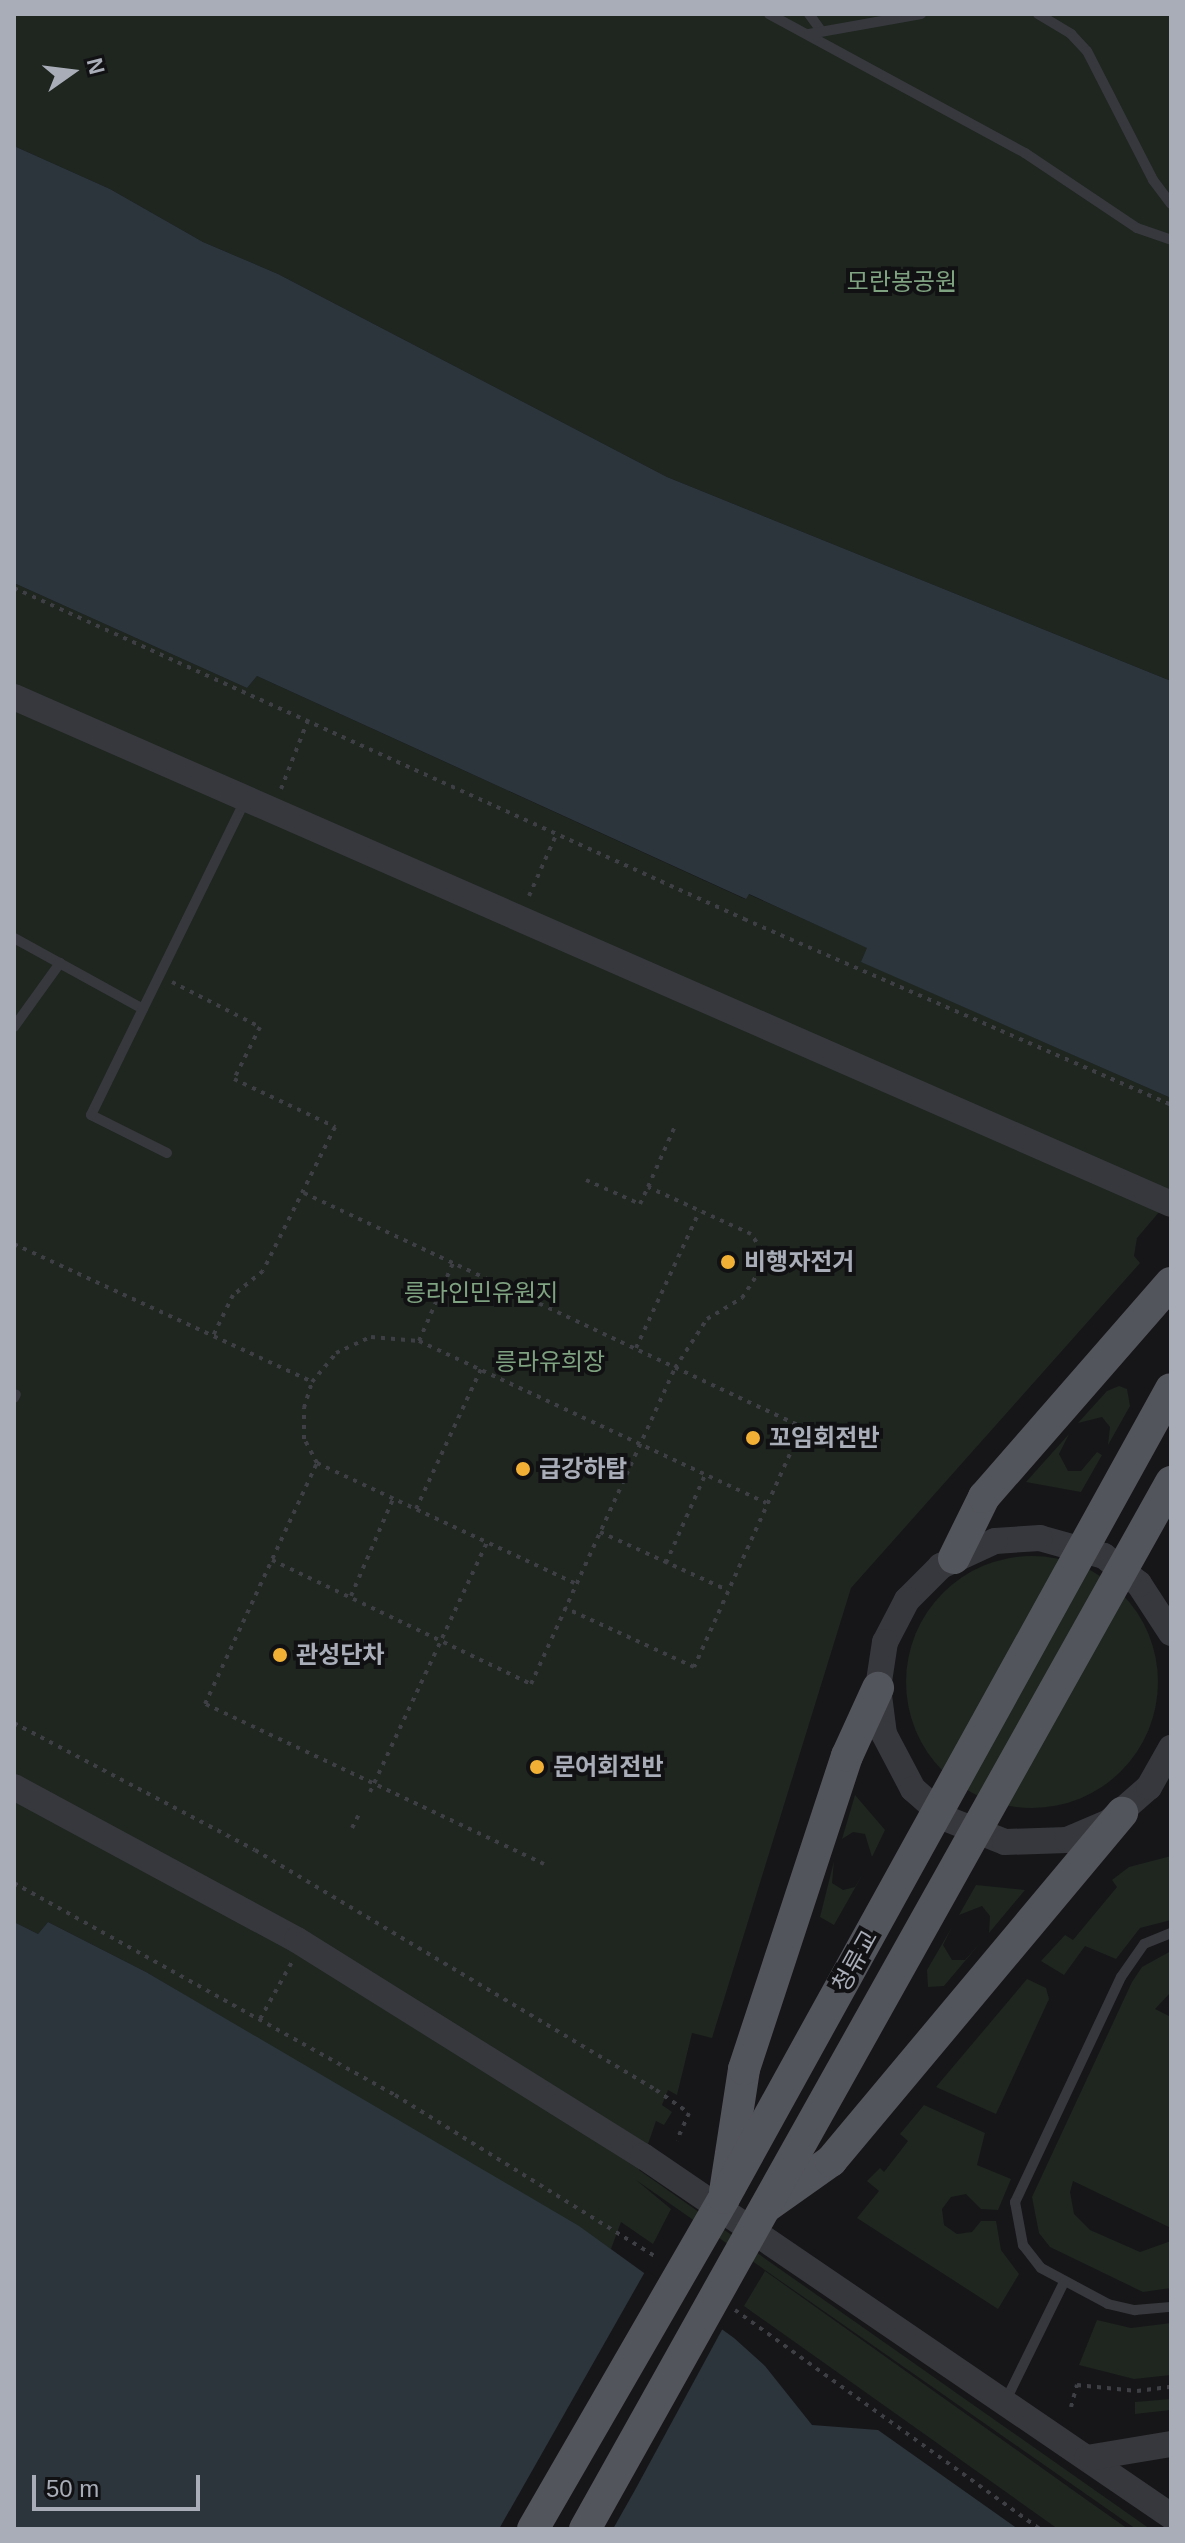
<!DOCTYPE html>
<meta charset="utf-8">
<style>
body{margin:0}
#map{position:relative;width:1185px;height:2543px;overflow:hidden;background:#161618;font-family:Arial,"Noto Sans KR",sans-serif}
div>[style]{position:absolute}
.green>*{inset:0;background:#1e261f}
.round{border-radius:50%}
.water>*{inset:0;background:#2c353c}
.pier>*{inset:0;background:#161618}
.path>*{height:4px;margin-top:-2px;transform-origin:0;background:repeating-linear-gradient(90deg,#3d3f44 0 4px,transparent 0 10px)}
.service>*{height:10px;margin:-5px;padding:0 5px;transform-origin:5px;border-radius:5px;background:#37383d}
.tertiary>*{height:26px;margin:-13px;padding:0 13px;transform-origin:13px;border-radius:13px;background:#37383d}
.primary>*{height:32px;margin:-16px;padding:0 16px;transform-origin:16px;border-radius:16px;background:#53555c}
.primary-bridge>*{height:32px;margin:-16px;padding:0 16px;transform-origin:16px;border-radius:16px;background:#53555c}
.dots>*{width:22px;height:22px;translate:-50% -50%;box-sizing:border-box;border:4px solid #111113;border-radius:50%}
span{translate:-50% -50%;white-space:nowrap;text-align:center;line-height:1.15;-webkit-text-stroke:8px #111113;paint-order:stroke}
.park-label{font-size:24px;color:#7fa381}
.poi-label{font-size:24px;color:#a8adb8;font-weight:700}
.left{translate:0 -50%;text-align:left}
.street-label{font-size:24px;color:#a8adb8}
.frame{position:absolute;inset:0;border:16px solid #a8adb8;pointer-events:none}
.north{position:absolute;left:32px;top:32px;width:80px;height:80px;-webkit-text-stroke:6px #111113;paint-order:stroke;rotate:76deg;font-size:22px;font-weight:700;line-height:32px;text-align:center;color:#a8adb8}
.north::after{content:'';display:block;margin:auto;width:28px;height:36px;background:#a8adb8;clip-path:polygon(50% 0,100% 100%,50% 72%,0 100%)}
.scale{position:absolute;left:32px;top:2475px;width:168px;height:36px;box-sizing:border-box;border:4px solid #a8adb8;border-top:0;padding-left:10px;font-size:24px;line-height:28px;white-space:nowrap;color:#a8adb8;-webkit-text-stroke:6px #111113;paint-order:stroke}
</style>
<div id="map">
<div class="green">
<i style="clip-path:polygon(14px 14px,1171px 14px,1171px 681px,667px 477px,278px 274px,203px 242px,110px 189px,14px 146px)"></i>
<i style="clip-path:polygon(14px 583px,247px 688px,257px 676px,745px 899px,748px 894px,868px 948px,862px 962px,1171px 1098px,1171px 1198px,1137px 1238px,1134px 1256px,1140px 1263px,851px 1588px,712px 2038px,692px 2033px,677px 2095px,668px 2090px,662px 2105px,672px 2112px,664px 2125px,656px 2121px,639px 2170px,1150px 2529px,1136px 2529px,636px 2180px,671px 2209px,653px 2244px,621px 2222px,611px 2249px,146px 1972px,48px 1922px,38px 1934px,14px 1922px)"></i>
<i style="clip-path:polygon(1119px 1386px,1127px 1389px,1130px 1406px,1108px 1445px,1110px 1427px,1102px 1417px,1078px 1423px,1107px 1391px)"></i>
<i style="clip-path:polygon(1069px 1434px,1059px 1454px,1068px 1471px,1081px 1471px,1097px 1452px,1102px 1455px,1081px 1492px,1026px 1482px)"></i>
<i class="round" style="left:906px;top:1556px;width:252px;height:252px"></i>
<i style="clip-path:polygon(855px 1795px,885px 1830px,872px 1857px,865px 1834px,853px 1832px,842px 1839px)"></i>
<i style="clip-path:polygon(1171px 1856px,1171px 1920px,1140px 1928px,1116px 1959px,1085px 1946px,1064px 1975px,1041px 1961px,1065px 1935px,1073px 1940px,1117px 1887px,1112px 1880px,1129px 1867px)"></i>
<i style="clip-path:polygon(834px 1861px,832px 1883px,843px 1890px,855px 1887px,864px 1872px,834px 1925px,820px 1917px)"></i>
<i style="clip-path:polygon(976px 1885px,1025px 1890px,989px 1933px,990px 1916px,982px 1906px,959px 1915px)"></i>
<i style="clip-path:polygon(952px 1927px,943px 1945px,952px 1960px,965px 1960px,981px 1942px,944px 1986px,928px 1987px,927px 1970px)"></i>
<i style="clip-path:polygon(1171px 1951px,1171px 1992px,1155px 2009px,1171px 2017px,1171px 2228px,1073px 2181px,1070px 2192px,1074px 2214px,1090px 2230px,1140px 2252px,1171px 2241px,1171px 2288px,1143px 2292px,1050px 2247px,1039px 2233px,1032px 2197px,1132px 1982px,1142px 1967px)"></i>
<i style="clip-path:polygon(1027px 1979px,1046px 1988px,1049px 1999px,996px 2114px,936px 2087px)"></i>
<i style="clip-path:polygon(924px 2105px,985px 2133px,977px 2165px,1011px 2179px,998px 2210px,981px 2209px,966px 2194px,951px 2197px,942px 2209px,944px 2225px,957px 2234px,972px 2232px,981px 2221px,996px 2221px,1001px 2250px,1019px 2274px,998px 2309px,857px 2218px,879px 2191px,867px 2181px,880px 2168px,884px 2172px,908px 2141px,900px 2134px)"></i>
<i style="clip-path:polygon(765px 2271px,1084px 2498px,1128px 2529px,1058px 2529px,744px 2306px)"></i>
<i style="clip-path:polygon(1097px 2320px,1131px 2328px,1171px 2323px,1171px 2375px,1134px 2379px,1079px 2365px)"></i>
<i style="clip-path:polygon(1171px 2399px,1171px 2410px,1135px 2414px,1135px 2402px)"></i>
</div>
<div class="water">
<i style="clip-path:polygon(14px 146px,110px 189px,203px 242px,278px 274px,667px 477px,1171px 681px,1171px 1098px,861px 962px,867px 948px,749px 894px,746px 899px,257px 676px,247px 688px,14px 583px)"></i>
<i style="clip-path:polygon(14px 1922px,38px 1934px,48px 1922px,146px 1972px,579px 2226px,734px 2338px,765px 2366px,812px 2425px,878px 2430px,1018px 2529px,14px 2529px)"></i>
</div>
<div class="pier">
<i style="clip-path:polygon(646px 2270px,724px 2326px,635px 2490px,613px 2529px,499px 2529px)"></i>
</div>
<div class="path">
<i style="left:14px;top:588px;width:802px;rotate:24.39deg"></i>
<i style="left:744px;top:919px;width:466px;rotate:23.5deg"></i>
<i style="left:281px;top:789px;width:74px;rotate:-68.6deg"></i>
<i style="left:529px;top:896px;width:67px;rotate:-66.1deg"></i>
<i style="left:172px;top:982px;width:99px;rotate:27.1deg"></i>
<i style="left:260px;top:1027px;width:58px;rotate:116.6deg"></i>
<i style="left:234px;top:1079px;width:112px;rotate:25.4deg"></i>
<i style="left:335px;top:1127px;width:161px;rotate:116.6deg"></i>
<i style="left:263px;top:1271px;width:38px;rotate:141deg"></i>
<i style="left:233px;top:1295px;width:46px;rotate:116deg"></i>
<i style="left:586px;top:1180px;width:59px;rotate:24deg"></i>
<i style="left:640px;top:1204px;width:19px;rotate:-65deg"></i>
<i style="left:304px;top:1193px;width:550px;rotate:25.17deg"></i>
<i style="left:802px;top:1427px;width:263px;rotate:114.2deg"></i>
<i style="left:694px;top:1667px;width:142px;rotate:-155.4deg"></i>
<i style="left:14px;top:1244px;width:328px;rotate:24.8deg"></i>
<i style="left:419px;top:1341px;width:85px;rotate:-66.4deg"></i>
<i style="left:636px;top:1348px;width:150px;rotate:-65.1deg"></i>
<i style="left:317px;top:1463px;width:27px;rotate:-118deg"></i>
<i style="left:304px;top:1439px;width:31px;rotate:-90deg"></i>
<i style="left:304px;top:1408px;width:27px;rotate:-73deg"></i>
<i style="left:312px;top:1382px;width:38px;rotate:-50deg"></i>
<i style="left:336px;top:1353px;width:38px;rotate:-25deg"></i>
<i style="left:371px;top:1337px;width:48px;rotate:4.8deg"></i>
<i style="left:419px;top:1341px;width:383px;rotate:25deg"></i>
<i style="left:416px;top:1509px;width:154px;rotate:-65.1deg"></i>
<i style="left:600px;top:1532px;width:140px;rotate:24.5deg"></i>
<i style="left:272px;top:1560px;width:287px;rotate:25.6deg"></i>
<i style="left:531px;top:1684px;width:347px;rotate:-65.5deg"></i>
<i style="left:675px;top:1368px;width:59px;rotate:-56.9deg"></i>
<i style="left:707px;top:1319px;width:41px;rotate:-31deg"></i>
<i style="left:742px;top:1298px;width:38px;rotate:-57deg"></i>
<i style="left:763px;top:1266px;width:16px;rotate:-94deg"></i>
<i style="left:762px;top:1250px;width:19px;rotate:-125deg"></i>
<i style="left:751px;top:1234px;width:113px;rotate:-155.5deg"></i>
<i style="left:648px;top:1187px;width:67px;rotate:-66.1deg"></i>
<i style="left:666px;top:1563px;width:96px;rotate:-66.1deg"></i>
<i style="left:351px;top:1596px;width:106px;rotate:-66.6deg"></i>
<i style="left:14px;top:1723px;width:272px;rotate:27.8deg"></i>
<i style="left:255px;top:1850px;width:467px;rotate:30.9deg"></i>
<i style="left:656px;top:2090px;width:40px;rotate:34.9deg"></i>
<i style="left:689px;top:2113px;width:30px;rotate:114deg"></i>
<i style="left:370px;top:1792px;width:276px;rotate:-64.9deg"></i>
<i style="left:352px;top:1828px;width:18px;rotate:-63deg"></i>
<i style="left:544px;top:1864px;width:375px;rotate:-154.7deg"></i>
<i style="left:205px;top:1704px;width:266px;rotate:-65.1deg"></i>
<i style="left:317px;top:1463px;width:284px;rotate:25deg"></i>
<i style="left:14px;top:1883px;width:436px;rotate:29.1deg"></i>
<i style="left:395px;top:2095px;width:309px;rotate:31.8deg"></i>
<i style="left:260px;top:2019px;width:65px;rotate:-60.7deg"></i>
<i style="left:735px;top:2310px;width:375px;rotate:35.7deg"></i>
<i style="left:1071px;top:2407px;width:23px;rotate:-75deg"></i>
<i style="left:1077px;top:2385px;width:60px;rotate:5.7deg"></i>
<i style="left:1137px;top:2391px;width:34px;rotate:-7deg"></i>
</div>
<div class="service">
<i style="left:769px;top:14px;width:291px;rotate:28.5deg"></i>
<i style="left:1025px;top:153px;width:135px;rotate:33.8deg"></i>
<i style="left:1137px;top:228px;width:36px;rotate:19deg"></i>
<i style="left:809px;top:14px;width:19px;rotate:54deg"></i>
<i style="left:1038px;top:14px;width:39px;rotate:31deg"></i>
<i style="left:1071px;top:34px;width:23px;rotate:47deg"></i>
<i style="left:1087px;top:51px;width:145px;rotate:62.9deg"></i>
<i style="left:1153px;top:180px;width:30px;rotate:53deg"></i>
<i style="left:809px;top:34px;width:114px;rotate:-10.1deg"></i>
<i style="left:14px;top:938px;width:147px;rotate:28.8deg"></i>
<i style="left:14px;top:1027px;width:79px;rotate:-54.3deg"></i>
<i style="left:167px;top:1153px;width:85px;rotate:-153.4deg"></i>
<i style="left:91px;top:1115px;width:351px;rotate:-63.9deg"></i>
<i style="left:14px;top:1398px;width:4px;rotate:-63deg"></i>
<i style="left:1171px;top:1933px;width:29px;rotate:158deg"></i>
<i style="left:1144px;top:1944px;width:40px;rotate:124.9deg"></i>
<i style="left:1121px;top:1977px;width:249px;rotate:115.2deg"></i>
<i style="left:1015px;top:2202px;width:44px;rotate:79.5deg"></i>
<i style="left:1023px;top:2245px;width:29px;rotate:52deg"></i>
<i style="left:1041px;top:2268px;width:76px;rotate:28.2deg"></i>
<i style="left:1108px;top:2304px;width:28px;rotate:13deg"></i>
<i style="left:1135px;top:2310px;width:36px;rotate:-5deg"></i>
<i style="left:1006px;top:2400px;width:131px;rotate:-63.8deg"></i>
</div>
<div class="tertiary">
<i style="left:14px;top:697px;width:1263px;rotate:23.66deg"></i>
<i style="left:1171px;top:1633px;width:59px;rotate:-123.1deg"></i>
<i style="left:1139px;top:1584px;width:45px;rotate:-141.3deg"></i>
<i style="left:1104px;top:1556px;width:66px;rotate:-164.3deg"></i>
<i style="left:1040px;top:1538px;width:45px;rotate:176.2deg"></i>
<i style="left:995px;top:1541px;width:60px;rotate:155.2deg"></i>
<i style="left:941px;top:1566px;width:48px;rotate:135deg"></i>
<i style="left:907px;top:1600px;width:47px;rotate:117.6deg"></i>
<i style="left:885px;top:1642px;width:47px;rotate:98.7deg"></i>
<i style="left:878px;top:1688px;width:46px;rotate:82.6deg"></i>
<i style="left:884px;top:1734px;width:62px;rotate:62.2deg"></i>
<i style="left:913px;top:1789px;width:45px;rotate:41.4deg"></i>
<i style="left:947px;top:1819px;width:62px;rotate:21.6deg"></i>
<i style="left:1005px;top:1842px;width:62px;rotate:-1.8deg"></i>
<i style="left:1067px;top:1840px;width:46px;rotate:-23.2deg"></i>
<i style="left:1109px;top:1822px;width:53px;rotate:-41.2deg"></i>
<i style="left:1149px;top:1787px;width:45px;rotate:-60.6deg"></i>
<i style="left:14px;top:1787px;width:322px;rotate:28.4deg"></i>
<i style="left:297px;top:1940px;width:408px;rotate:32deg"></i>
<i style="left:643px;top:2156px;width:639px;rotate:34.29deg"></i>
<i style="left:1087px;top:2458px;width:85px;rotate:-9.5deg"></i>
</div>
<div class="primary">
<i style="left:954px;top:1558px;width:68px;rotate:-63.8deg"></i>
<i style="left:984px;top:1497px;width:284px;rotate:-48.9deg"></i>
<i style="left:725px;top:2192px;width:124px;rotate:-81.2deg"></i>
<i style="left:744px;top:2069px;width:330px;rotate:-71.8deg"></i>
<i style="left:847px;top:1756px;width:75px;rotate:-65.5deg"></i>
<i style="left:766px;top:2207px;width:80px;rotate:-35.3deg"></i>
<i style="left:831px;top:2161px;width:454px;rotate:-50.1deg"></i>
</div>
<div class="primary-bridge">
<i style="left:533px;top:2529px;width:382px;rotate:-60deg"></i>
<i style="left:724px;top:2198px;width:924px;rotate:-61.08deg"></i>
<i style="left:585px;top:2529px;width:1200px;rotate:-60.76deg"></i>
</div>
<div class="dots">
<i style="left:728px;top:1262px;background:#f2b134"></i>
<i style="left:753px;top:1438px;background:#f2b134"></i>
<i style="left:523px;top:1469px;background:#f2b134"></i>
<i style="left:280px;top:1655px;background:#f2b134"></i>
<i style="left:537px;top:1767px;background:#f2b134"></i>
</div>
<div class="park-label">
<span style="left:902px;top:282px">모란봉공원</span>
<span style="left:481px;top:1293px">릉라인민유원지</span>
<span style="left:550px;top:1362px">릉라유희장</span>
</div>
<div class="poi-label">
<span class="left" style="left:744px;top:1262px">비행자전거</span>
<span class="left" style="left:769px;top:1438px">꼬임회전반</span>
<span class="left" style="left:539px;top:1469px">급강하탑</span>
<span class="left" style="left:296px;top:1655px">관성단차</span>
<span class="left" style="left:553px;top:1767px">문어회전반</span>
</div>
<div class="street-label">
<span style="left:855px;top:1961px;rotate:-61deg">청류교</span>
</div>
<div class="frame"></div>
<div class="north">N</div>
<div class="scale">50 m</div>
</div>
